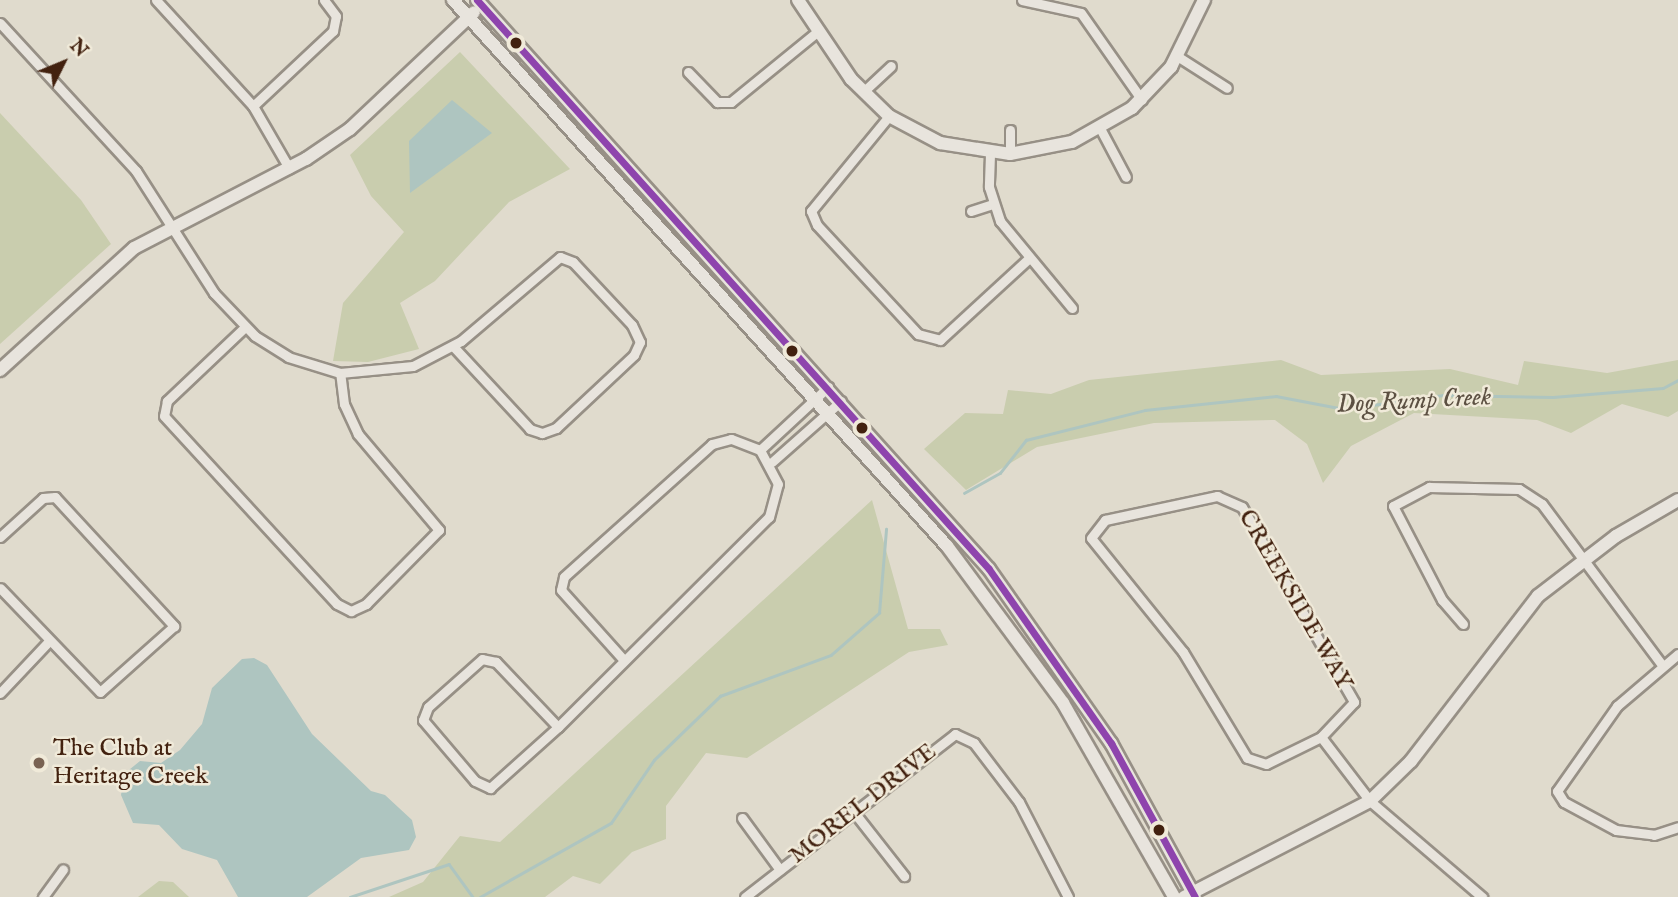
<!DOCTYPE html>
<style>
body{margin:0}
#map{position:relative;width:1678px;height:897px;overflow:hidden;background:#e0dbcd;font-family:"IM FELL English",serif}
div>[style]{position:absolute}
.green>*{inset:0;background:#c9cdae}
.water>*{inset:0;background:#aec5c0}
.stream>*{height:2.5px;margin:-1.25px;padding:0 1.25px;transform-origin:1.25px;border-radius:1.25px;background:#aec5c0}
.roads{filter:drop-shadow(2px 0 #979086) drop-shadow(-2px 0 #979086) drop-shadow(0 2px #979086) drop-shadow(0 -2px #979086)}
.street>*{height:9px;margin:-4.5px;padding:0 4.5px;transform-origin:4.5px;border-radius:4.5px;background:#e8e4dd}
.secondary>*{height:12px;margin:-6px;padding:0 6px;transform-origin:6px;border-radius:6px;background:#e8e4dd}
.bus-1>*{height:7px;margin:-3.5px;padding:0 3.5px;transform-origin:3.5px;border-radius:3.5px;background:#8e44ad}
.dots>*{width:19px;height:19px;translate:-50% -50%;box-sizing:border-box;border:4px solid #f0ead9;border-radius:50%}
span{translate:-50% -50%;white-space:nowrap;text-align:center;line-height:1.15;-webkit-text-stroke:5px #f0ead9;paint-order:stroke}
.street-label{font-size:24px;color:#42210f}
.poi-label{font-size:24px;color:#42210f}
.left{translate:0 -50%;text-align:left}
.water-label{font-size:26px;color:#5c5042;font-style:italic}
.north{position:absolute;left:28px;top:28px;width:70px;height:70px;-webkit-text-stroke:5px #f0ead9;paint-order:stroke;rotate:47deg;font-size:19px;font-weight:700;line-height:28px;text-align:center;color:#42210f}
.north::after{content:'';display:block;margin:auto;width:24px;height:32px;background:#42210f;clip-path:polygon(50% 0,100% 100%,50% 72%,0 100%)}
</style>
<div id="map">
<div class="green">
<i style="clip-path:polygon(460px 52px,570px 169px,509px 202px,435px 281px,400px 303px,419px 349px,368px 362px,333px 361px,343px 303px,404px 232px,371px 196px,350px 155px)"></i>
<i style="clip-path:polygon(0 113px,81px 200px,111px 244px,0 344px)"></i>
<i style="clip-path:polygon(1281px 360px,1321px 375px,1450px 369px,1518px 385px,1524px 361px,1607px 373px,1678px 360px,1678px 411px,1668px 417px,1622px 404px,1571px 433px,1537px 420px,1414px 413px,1351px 446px,1323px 483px,1307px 444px,1275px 420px,1154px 423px,1037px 447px,966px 490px,924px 449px,965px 413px,1003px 414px,1008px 390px,1051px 394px,1089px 380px)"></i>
<i style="clip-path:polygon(872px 500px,908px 629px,940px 629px,948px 645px,909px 652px,747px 758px,706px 753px,666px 806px,666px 839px,632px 852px,600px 884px,573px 876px,545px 897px,389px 897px,423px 882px,460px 836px,500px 842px)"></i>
<i style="clip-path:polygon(159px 881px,173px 882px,189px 897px,138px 897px)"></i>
</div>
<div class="water">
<i style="clip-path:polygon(452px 100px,492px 133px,410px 193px,409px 141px)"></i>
<i style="clip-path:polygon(254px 658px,267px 665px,312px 734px,371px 791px,385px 795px,412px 820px,416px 837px,409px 850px,361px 858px,307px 897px,238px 897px,217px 860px,182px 849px,159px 825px,133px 823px,121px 795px,124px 774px,140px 761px,161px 763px,180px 750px,202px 724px,212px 688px,242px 659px)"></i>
</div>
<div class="stream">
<i style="left:964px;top:493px;width:41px;rotate:-29.1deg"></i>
<i style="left:1000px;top:473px;width:42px;rotate:-51.8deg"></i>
<i style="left:1026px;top:440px;width:123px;rotate:-14.1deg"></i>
<i style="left:1145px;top:410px;width:132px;rotate:-6.1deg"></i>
<i style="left:1276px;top:396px;width:69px;rotate:10.8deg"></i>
<i style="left:1344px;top:409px;width:100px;rotate:-8deg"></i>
<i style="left:1443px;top:395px;width:110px;rotate:1deg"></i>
<i style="left:1553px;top:397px;width:110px;rotate:-4.7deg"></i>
<i style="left:1663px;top:388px;width:17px;rotate:-28deg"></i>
<i style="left:350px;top:897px;width:104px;rotate:-18.4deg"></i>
<i style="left:449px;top:864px;width:41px;rotate:54deg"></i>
<i style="left:480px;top:897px;width:150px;rotate:-29.5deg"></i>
<i style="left:611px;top:823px;width:76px;rotate:-55.7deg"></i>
<i style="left:654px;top:760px;width:92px;rotate:-44.1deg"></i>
<i style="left:720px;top:696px;width:118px;rotate:-20.3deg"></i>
<i style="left:831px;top:655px;width:64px;rotate:-41.2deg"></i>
<i style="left:879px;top:613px;width:84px;rotate:-85.2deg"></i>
</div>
<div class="roads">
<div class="street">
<i style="left:156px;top:0;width:144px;rotate:47.5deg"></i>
<i style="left:253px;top:106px;width:72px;rotate:59.9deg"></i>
<i style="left:1022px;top:0;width:60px;rotate:12.4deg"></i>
<i style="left:1081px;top:13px;width:106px;rotate:55deg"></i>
<i style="left:0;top:23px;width:201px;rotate:47.4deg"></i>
<i style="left:136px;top:171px;width:145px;rotate:57.4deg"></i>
<i style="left:214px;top:293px;width:59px;rotate:46.4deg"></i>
<i style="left:255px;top:336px;width:39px;rotate:32deg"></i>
<i style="left:288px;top:357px;width:54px;rotate:17.1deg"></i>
<i style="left:340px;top:373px;width:73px;rotate:-5.5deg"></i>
<i style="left:413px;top:366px;width:54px;rotate:-27.5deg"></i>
<i style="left:461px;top:341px;width:130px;rotate:-40.3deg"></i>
<i style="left:560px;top:257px;width:14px;rotate:21deg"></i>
<i style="left:573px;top:262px;width:86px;rotate:46.9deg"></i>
<i style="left:632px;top:325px;width:19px;rotate:65deg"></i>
<i style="left:640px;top:342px;width:14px;rotate:115deg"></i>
<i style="left:634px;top:355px;width:107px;rotate:136.9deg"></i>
<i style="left:556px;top:428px;width:15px;rotate:160deg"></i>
<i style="left:542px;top:433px;width:13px;rotate:-162deg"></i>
<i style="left:530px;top:429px;width:113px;rotate:-132.9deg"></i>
<i style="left:1177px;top:56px;width:59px;rotate:32.6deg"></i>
<i style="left:688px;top:72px;width:42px;rotate:46deg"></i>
<i style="left:717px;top:102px;width:14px"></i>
<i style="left:731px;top:102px;width:112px;rotate:-39.2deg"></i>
<i style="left:863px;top:92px;width:38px;rotate:-43deg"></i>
<i style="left:253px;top:106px;width:110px;rotate:-43.2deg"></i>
<i style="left:333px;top:31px;width:15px;rotate:-79deg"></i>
<i style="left:336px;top:16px;width:20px;rotate:-127deg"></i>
<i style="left:889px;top:116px;width:123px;rotate:129.4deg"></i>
<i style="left:811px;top:211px;width:15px;rotate:67deg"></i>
<i style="left:817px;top:225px;width:149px;rotate:47.2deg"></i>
<i style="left:918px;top:334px;width:23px;rotate:15deg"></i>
<i style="left:940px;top:340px;width:118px;rotate:-42.6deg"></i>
<i style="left:1010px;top:130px;width:24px;rotate:90deg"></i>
<i style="left:1101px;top:130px;width:53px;rotate:62deg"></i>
<i style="left:990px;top:154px;width:33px;rotate:92deg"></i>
<i style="left:989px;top:187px;width:36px;rotate:72deg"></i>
<i style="left:1000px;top:221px;width:113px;rotate:50.4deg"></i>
<i style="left:971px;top:211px;width:22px;rotate:-18deg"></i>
<i style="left:245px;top:327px;width:108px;rotate:136.5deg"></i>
<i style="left:167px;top:401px;width:15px;rotate:101deg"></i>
<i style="left:164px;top:416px;width:255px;rotate:47.4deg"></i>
<i style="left:337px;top:604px;width:16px;rotate:27deg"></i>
<i style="left:351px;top:611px;width:17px;rotate:-25deg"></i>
<i style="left:366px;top:604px;width:104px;rotate:-45.4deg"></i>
<i style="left:439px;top:530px;width:126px;rotate:-130.2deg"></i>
<i style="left:358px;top:434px;width:33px;rotate:-115deg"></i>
<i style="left:344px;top:404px;width:31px;rotate:-97deg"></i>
<i style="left:760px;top:450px;width:93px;rotate:-42.8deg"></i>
<i style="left:772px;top:462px;width:92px;rotate:-41.5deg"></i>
<i style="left:1217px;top:496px;width:27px;rotate:24deg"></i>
<i style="left:1242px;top:507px;width:225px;rotate:60.1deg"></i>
<i style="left:1354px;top:702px;width:48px;rotate:133.3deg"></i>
<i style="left:1321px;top:737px;width:61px;rotate:153.9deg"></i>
<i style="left:1266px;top:764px;width:20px;rotate:-162deg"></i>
<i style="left:1247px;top:758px;width:124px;rotate:-121.1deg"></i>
<i style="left:1183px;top:652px;width:146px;rotate:-128.9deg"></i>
<i style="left:1091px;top:538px;width:23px;rotate:-52deg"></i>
<i style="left:1105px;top:520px;width:115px;rotate:-12.1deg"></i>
<i style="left:0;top:537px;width:58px;rotate:-42.2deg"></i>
<i style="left:43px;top:498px;width:12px;rotate:-5deg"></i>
<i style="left:55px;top:497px;width:176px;rotate:47.3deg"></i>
<i style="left:174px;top:626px;width:99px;rotate:138.3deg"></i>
<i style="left:100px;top:692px;width:144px;rotate:-133.9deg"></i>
<i style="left:1463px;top:624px;width:32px;rotate:-131deg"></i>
<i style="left:1442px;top:600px;width:106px;rotate:-117.5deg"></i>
<i style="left:1393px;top:506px;width:41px;rotate:-27.8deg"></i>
<i style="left:1429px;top:487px;width:90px;rotate:1.3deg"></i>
<i style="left:1519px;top:489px;width:27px;rotate:33deg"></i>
<i style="left:1542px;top:504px;width:201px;rotate:53.3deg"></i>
<i style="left:1678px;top:654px;width:80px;rotate:139.6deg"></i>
<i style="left:1617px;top:706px;width:104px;rotate:125.2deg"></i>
<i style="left:1557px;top:791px;width:13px;rotate:58deg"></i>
<i style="left:1564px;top:802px;width:59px;rotate:28.3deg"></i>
<i style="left:1616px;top:830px;width:38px;rotate:7deg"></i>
<i style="left:1654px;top:835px;width:25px;rotate:-18deg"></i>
<i style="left:0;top:693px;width:71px;rotate:-46.7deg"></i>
<i style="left:558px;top:727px;width:90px;rotate:-133.6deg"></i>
<i style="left:496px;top:662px;width:14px;rotate:-168deg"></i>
<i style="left:482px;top:659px;width:72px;rotate:138.4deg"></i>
<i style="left:428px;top:707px;width:14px;rotate:111deg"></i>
<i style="left:423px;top:720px;width:80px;rotate:49.6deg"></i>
<i style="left:475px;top:781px;width:17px;rotate:25deg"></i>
<i style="left:490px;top:788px;width:91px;rotate:-41.9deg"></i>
<i style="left:558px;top:727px;width:298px;rotate:-44.9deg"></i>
<i style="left:769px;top:517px;width:34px;rotate:-75deg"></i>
<i style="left:778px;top:484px;width:38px;rotate:-118deg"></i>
<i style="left:760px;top:450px;width:31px;rotate:-159deg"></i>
<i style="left:731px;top:439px;width:20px;rotate:165deg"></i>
<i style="left:712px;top:444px;width:199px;rotate:138.1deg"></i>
<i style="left:564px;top:577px;width:13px;rotate:103deg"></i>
<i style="left:561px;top:590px;width:93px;rotate:48.1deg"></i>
<i style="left:1321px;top:737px;width:81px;rotate:52.6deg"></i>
<i style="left:1370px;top:801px;width:148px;rotate:40.6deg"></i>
<i style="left:853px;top:811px;width:83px;rotate:51.9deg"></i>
<i style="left:742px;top:818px;width:64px;rotate:53.8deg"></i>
<i style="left:43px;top:897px;width:34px;rotate:-54deg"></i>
<i style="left:745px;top:897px;width:266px;rotate:-37.8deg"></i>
<i style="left:955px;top:734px;width:21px;rotate:25deg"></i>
<i style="left:974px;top:743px;width:74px;rotate:52.7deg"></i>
<i style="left:1019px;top:802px;width:107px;rotate:62.7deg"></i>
</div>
<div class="secondary">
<i style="left:453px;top:0;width:736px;rotate:47.86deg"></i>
<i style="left:947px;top:546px;width:195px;rotate:53.5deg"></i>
<i style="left:1063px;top:703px;width:224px;rotate:60.2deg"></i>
<i style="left:477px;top:0;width:765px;rotate:48.02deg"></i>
<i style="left:989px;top:569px;width:213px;rotate:55deg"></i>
<i style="left:1111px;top:743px;width:175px;rotate:61.4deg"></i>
<i style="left:798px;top:0;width:95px;rotate:56.1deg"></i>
<i style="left:851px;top:79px;width:53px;rotate:44.2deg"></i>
<i style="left:889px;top:116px;width:58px;rotate:27.9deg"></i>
<i style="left:940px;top:143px;width:71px;rotate:8.9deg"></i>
<i style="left:1010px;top:154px;width:63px;rotate:-11deg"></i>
<i style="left:1072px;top:142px;width:69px;rotate:-29.5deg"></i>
<i style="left:1132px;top:108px;width:57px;rotate:-46.4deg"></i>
<i style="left:1171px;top:67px;width:75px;rotate:-63.8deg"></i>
<i style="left:0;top:370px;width:181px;rotate:-42.3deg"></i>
<i style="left:134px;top:248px;width:194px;rotate:-27.4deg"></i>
<i style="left:306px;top:159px;width:53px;rotate:-34.3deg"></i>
<i style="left:350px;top:129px;width:170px;rotate:-43.3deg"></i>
<i style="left:1184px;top:897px;width:209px;rotate:-27.3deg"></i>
<i style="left:1370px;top:801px;width:57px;rotate:-44.3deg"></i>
<i style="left:1411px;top:761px;width:208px;rotate:-52.4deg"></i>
<i style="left:1538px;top:596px;width:98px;rotate:-37.6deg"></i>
<i style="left:1616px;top:536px;width:72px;rotate:-30.1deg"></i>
</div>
</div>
<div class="bus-1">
<i style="left:477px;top:0;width:765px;rotate:48.02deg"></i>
<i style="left:989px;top:569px;width:213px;rotate:55deg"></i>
<i style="left:1111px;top:743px;width:175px;rotate:61.4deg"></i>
</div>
<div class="dots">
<i style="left:516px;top:43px;background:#42210f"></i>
<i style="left:792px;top:351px;background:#42210f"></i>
<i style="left:862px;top:428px;background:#42210f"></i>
<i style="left:39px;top:763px;background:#796252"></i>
<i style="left:1159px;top:830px;background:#42210f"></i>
</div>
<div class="street-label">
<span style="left:1295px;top:600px;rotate:60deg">CREEKSIDE WAY</span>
<span style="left:863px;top:804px;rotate:-38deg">MOREL DRIVE</span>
</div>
<div class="poi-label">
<span class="left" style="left:53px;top:763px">The Club at<br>Heritage Creek</span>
</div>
<div class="water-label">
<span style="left:1414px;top:401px;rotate:-3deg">Dog Rump Creek</span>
</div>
<div class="north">N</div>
</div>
